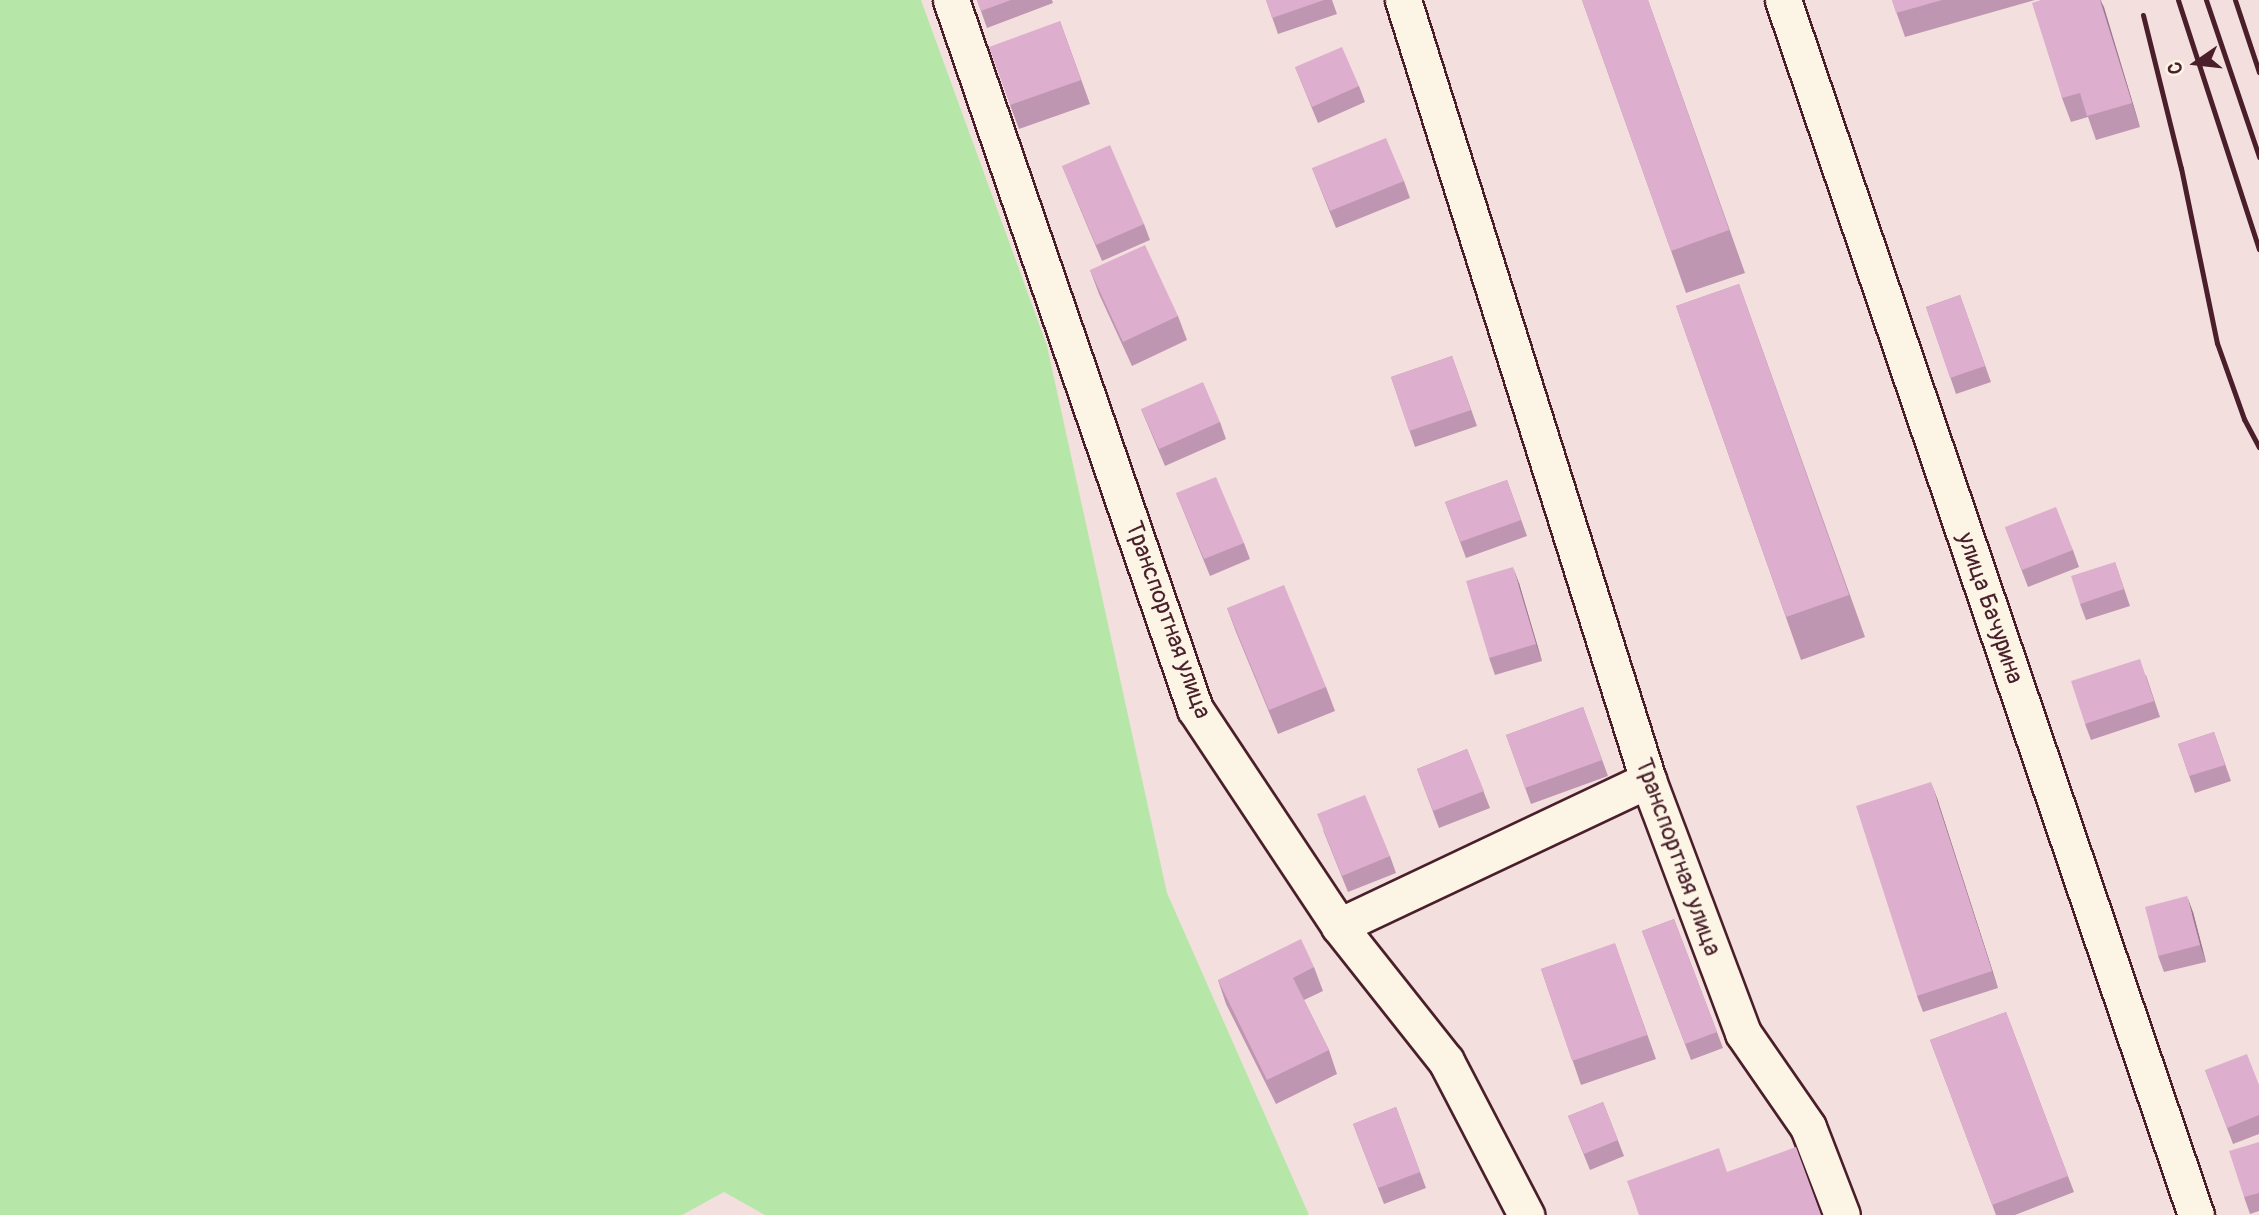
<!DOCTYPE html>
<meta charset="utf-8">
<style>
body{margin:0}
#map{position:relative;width:2259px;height:1215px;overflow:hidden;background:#f3e0de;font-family:Pangolin,sans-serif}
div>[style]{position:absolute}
.green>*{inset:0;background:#b6e7a8}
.roads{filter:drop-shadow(2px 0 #4a1f2b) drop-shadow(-2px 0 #4a1f2b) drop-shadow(0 2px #4a1f2b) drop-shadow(0 -2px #4a1f2b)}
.minor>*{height:35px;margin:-17.5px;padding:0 17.5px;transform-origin:17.5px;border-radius:17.5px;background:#fcf5e5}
.rail>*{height:5px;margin:-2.5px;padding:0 2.5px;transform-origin:2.5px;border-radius:2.5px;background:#4a1f2b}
.wall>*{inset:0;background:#bf96b1}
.shaded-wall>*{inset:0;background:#9b7a90}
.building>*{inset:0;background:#deaece}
span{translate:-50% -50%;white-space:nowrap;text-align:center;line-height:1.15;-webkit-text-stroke:5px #fcf5e5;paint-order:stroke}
.street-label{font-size:24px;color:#4a1f2b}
.north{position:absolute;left:2161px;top:28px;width:70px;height:70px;-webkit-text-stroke:5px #fcf5e5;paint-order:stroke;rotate:256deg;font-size:19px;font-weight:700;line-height:28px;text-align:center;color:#4a1f2b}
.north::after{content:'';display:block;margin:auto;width:24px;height:32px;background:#4a1f2b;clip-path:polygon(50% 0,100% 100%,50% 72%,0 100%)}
</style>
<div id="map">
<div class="green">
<i style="clip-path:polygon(0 0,921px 0,1047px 346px,1167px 893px,1309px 1215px,765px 1215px,724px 1192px,682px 1215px,0 1215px)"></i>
</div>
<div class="roads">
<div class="minor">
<i style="left:951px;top:0;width:750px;rotate:71.01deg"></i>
<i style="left:1195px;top:709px;width:260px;rotate:56.4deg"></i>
<i style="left:1339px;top:926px;width:172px;rotate:51.6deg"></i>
<i style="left:1446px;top:1061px;width:174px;rotate:62.5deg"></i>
<i style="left:1403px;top:0;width:818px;rotate:72.56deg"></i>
<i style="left:1648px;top:780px;width:270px;rotate:69.4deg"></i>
<i style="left:1743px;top:1033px;width:114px;rotate:55.3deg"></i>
<i style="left:1808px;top:1127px;width:94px;rotate:68.9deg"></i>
<i style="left:1783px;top:0;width:1283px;rotate:71.23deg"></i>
<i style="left:1339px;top:926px;width:342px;rotate:-25.3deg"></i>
</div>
</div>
<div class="rail">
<i style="left:2178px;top:0;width:262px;rotate:72deg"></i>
<i style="left:2206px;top:0;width:166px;rotate:71.3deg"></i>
<i style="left:2235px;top:0;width:76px;rotate:71.6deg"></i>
<i style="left:2143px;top:15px;width:158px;rotate:76.1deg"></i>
<i style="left:2181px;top:168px;width:179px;rotate:78.4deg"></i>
<i style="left:2217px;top:343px;width:81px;rotate:70.4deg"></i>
<i style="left:2244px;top:419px;width:32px;rotate:62deg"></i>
</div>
<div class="wall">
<i style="clip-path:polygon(977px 0,1052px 0,1053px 3px,987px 28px)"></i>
<i style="clip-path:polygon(1266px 0,1332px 0,1337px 14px,1278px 34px)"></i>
<i style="clip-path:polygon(1582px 0,1648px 0,1745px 273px,1686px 293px)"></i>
<i style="clip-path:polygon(1892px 0,2035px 0,1905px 37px)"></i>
<i style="clip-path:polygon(2041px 0,2101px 0,2140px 127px,2096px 140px,2088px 117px,2071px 122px,2062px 98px)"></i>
<i style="clip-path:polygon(1060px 21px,1090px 104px,1019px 129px,1010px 105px)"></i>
<i style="clip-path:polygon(1295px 67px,1359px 86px,1365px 102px,1318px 123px)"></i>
<i style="clip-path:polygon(1062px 166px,1144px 224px,1150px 240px,1102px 261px)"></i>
<i style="clip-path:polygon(1312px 168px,1404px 181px,1410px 198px,1336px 228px)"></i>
<i style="clip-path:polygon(1090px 270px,1178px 316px,1187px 340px,1132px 366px,1099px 294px)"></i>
<i style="clip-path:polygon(1739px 284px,1865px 637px,1801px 660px,1676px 306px)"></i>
<i style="clip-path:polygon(1960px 295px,1991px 382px,1956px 394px,1926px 307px)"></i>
<i style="clip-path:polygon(1452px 356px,1477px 426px,1415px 447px,1391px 377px)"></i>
<i style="clip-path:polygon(1141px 409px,1220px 422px,1226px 439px,1165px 466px)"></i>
<i style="clip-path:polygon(1507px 480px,1527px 536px,1466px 558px,1445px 502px)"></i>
<i style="clip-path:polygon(1176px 493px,1244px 543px,1250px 559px,1210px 576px)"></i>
<i style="clip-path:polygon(2005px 527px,2073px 550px,2079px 567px,2028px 587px)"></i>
<i style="clip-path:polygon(2115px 562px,2130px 606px,2086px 620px,2080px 604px)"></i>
<i style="clip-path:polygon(1519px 583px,1542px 661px,1495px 675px,1489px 658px)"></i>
<i style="clip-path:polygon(1227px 608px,1326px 687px,1335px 711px,1278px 734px,1236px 632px)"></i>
<i style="clip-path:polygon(2146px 675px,2160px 717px,2091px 740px,2085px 724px)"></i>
<i style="clip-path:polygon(1583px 707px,1608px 776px,1531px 804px,1506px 735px)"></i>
<i style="clip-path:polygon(2214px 732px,2231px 781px,2195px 793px,2178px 744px)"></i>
<i style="clip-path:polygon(1467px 749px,1490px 808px,1439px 828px,1417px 769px)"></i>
<i style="clip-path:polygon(1937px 798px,1998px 988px,1923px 1012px,1917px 996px)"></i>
<i style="clip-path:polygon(1323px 830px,1390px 856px,1396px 873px,1348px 892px)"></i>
<i style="clip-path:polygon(2193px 912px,2206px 962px,2164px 972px,2158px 956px)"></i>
<i style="clip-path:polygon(1674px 919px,1723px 1048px,1691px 1060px,1642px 931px)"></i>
<i style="clip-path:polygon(1615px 944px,1656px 1059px,1581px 1085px,1541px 969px)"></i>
<i style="clip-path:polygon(1314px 967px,1323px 991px,1304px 1000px,1329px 1050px,1337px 1074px,1276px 1104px,1226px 1004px,1218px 980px)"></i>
<i style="clip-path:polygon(2006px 1012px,2074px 1192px,2015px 1215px,1996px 1215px,1930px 1040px)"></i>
<i style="clip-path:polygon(2205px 1070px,2259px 1085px,2259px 1134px,2233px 1144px)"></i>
<i style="clip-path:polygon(1603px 1102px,1624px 1156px,1590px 1170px,1568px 1116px)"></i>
<i style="clip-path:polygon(1396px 1107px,1426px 1188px,1384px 1204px,1353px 1124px)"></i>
<i style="clip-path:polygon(2259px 1142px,2259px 1211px,2250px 1214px,2244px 1197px)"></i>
</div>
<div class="shaded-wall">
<i style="clip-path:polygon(2100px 0,2104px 7px,2140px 127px,2132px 103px)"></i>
<i style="clip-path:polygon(1513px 567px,1519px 583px,1542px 661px,1536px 644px)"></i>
<i style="clip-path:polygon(1931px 782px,1937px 798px,1998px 988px,1992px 971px)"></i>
<i style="clip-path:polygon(2187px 896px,2193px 912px,2206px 962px,2200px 945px)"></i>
</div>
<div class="building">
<i style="clip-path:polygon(977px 0,1011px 0,981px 11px)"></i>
<i style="clip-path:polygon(1266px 0,1324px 0,1272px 18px)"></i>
<i style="clip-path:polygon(1582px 0,1648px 0,1729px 230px,1671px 251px)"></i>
<i style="clip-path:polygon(1892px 0,1942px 0,1896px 13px)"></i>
<i style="clip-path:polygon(2041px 0,2100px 0,2132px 103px,2087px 116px,2080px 93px,2062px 98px,2032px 3px)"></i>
<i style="clip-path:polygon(1060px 21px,1081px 80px,1010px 105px,989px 47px)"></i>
<i style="clip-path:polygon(1342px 47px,1359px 86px,1312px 107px,1295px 67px)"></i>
<i style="clip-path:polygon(1386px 138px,1404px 181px,1330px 211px,1312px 168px)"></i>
<i style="clip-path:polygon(1110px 145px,1144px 224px,1096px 245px,1062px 166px)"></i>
<i style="clip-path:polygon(1145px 245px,1178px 316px,1123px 342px,1090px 270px)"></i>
<i style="clip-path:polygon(1739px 284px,1849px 595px,1786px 617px,1676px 306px)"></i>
<i style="clip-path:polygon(1960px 295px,1985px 366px,1950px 378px,1926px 307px)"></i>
<i style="clip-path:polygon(1452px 356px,1471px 410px,1409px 431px,1391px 377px)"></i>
<i style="clip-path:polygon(1203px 382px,1220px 422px,1159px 449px,1141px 409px)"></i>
<i style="clip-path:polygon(1216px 477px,1244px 543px,1204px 559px,1176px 493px)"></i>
<i style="clip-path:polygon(1507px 480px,1521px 520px,1460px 542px,1445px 502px)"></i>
<i style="clip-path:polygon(2056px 507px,2073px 550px,2022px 570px,2005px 527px)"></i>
<i style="clip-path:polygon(2115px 562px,2124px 589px,2080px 604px,2071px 576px)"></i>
<i style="clip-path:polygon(1513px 567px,1536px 644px,1489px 658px,1466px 581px)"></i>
<i style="clip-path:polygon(1284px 585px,1326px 687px,1269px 710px,1227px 608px)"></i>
<i style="clip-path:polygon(2140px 659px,2154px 701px,2085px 724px,2071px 681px)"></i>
<i style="clip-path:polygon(1583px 707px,1602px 760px,1525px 788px,1506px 735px)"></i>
<i style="clip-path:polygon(2214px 732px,2225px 765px,2189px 776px,2178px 744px)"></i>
<i style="clip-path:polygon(1467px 749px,1484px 791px,1433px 811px,1417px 769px)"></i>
<i style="clip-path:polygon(1931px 782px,1992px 971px,1917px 996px,1856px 806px)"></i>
<i style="clip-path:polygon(1365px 795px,1390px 856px,1342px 876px,1317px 814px)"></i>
<i style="clip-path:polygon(2187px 896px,2200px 945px,2158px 956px,2145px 907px)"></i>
<i style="clip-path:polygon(1674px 919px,1717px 1032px,1685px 1044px,1642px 931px)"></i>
<i style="clip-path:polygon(1301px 939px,1314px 967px,1293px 978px,1329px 1050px,1267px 1080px,1218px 980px)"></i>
<i style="clip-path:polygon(1615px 943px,1647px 1035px,1572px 1061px,1541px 969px)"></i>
<i style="clip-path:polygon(2006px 1012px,2068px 1176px,1992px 1205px,1930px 1040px)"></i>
<i style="clip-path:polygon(2247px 1054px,2259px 1085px,2259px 1115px,2227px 1128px,2205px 1070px)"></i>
<i style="clip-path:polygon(1603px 1102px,1618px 1140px,1584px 1154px,1568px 1116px)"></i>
<i style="clip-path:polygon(1396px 1107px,1420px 1172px,1378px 1188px,1353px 1124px)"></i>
<i style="clip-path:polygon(2259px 1142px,2259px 1193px,2244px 1197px,2229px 1151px)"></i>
<i style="clip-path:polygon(1796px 1147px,1821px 1215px,1639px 1215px,1627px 1181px,1719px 1148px,1727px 1172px)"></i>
</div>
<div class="street-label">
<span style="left:1990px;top:608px;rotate:71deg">улица Бачурина</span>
<span style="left:1168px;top:620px;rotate:70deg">Транспортная улица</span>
<span style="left:1678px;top:857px;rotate:70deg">Транспортная улица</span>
</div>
<div class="north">С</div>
</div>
